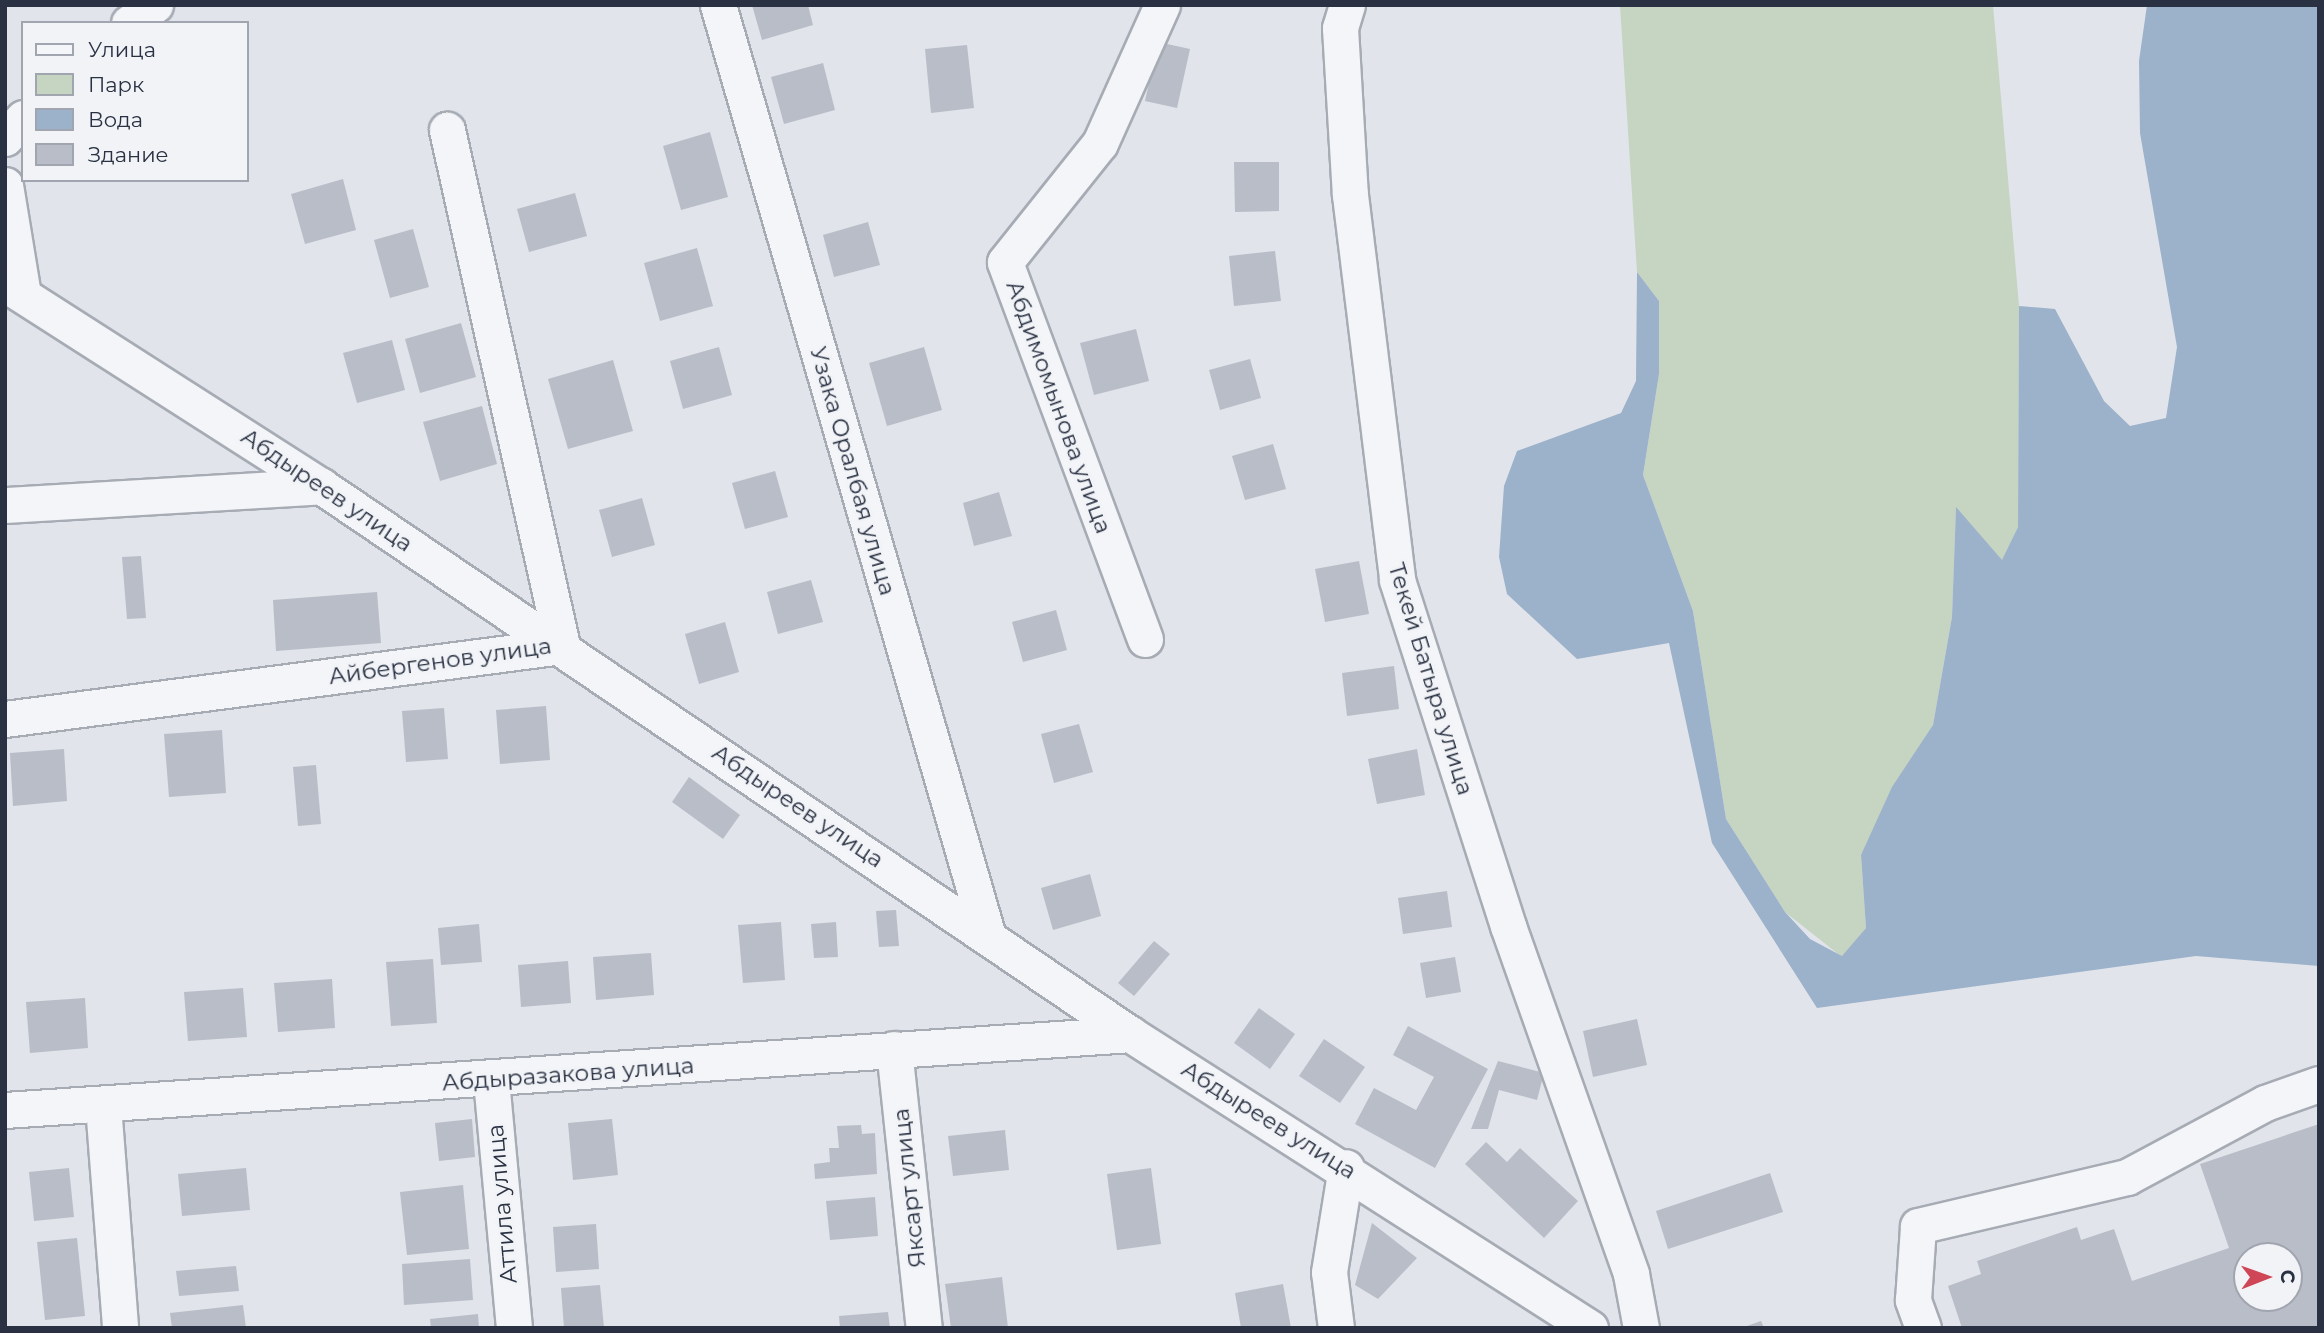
<!DOCTYPE html>
<meta charset="utf-8">
<style>
body{margin:0}
#map{position:relative;width:2324px;height:1333px;overflow:hidden;background:#e1e4ea;font-family:Montserrat,sans-serif}
div>[style]{position:absolute}
.green>*{inset:0;background:#c6d4c2}
.water>*{inset:0;background:#9cb1ca}
.building>*{inset:0;background:#b8bdc7}
.roads{filter:drop-shadow(2px 0 #a6abb4) drop-shadow(-2px 0 #a6abb4) drop-shadow(0 2px #a6abb4) drop-shadow(0 -2px #a6abb4)}
.minor>*{height:35px;margin:-17.5px;padding:0 17.5px;transform-origin:17.5px;border-radius:17.5px;background:#f4f5f8}
span{translate:-50% -50%;white-space:nowrap;text-align:center;line-height:1.15;-webkit-text-stroke:5px #f1f3f7;paint-order:stroke}
.street-label{font-size:23px;color:#293142}
.frame{position:absolute;inset:0;border:7px solid #293142;pointer-events:none}
.legend{position:absolute;left:21px;top:21px;width:228px;height:161px;box-sizing:border-box;background:#f1f3f7;border:2px solid #a1a5af;margin:0;padding:9px 12px;list-style:none;font-size:21px;color:#293142}
.legend li{display:flex;align-items:center;gap:14px;height:35px}
.legend b{width:35px;border:2px solid #a1a5af}
.north{position:absolute;left:2233px;top:1242px;width:70px;height:70px;box-sizing:border-box;background:#f1f3f7;border:2px solid #a1a5af;border-radius:50%;rotate:89deg;font-size:19px;font-weight:700;line-height:28px;text-align:center;color:#293142}
.north::after{content:'';display:block;margin:auto;width:24px;height:32px;background:#cf4656;clip-path:polygon(50% 0,100% 100%,50% 72%,0 100%)}
</style>
<div id="map">
<div class="green">
<i style="clip-path:polygon(1620px 5px,1993px 5px,2019px 306px,2018px 527px,2002px 561px,1956px 508px,1952px 617px,1933px 725px,1861px 855px,1866px 928px,1842px 957px,1785px 912px,1726px 819px,1693px 611px,1643px 475px,1659px 374px,1659px 301px,1637px 272px)"></i>
</div>
<div class="water">
<i style="clip-path:polygon(2147px 5px,2319px 5px,2319px 966px,2196px 956px,1817px 1008px,1712px 843px,1669px 643px,1577px 659px,1507px 594px,1499px 557px,1504px 486px,1517px 451px,1621px 413px,1636px 381px,1637px 272px,1659px 301px,1659px 374px,1643px 475px,1693px 611px,1726px 819px,1785px 912px,1810px 939px,1842px 956px,1866px 928px,1861px 855px,1892px 787px,1933px 725px,1952px 617px,1956px 507px,2002px 560px,2018px 527px,2019px 306px,2055px 309px,2104px 401px,2130px 426px,2166px 418px,2177px 347px,2140px 133px,2139px 61px)"></i>
</div>
<div class="building">
<i style="clip-path:polygon(752px 5px,808px 5px,813px 25px,762px 40px)"></i>
<i style="clip-path:polygon(1158px 42px,1190px 49px,1177px 108px,1145px 101px)"></i>
<i style="clip-path:polygon(967px 45px,974px 108px,931px 113px,925px 49px)"></i>
<i style="clip-path:polygon(823px 63px,835px 110px,784px 124px,771px 77px)"></i>
<i style="clip-path:polygon(710px 132px,728px 197px,681px 210px,663px 146px)"></i>
<i style="clip-path:polygon(1234px 162px,1279px 162px,1279px 211px,1235px 212px)"></i>
<i style="clip-path:polygon(343px 179px,356px 230px,305px 244px,291px 194px)"></i>
<i style="clip-path:polygon(575px 193px,587px 236px,529px 252px,517px 209px)"></i>
<i style="clip-path:polygon(868px 222px,880px 265px,834px 277px,823px 235px)"></i>
<i style="clip-path:polygon(413px 229px,429px 287px,390px 298px,374px 240px)"></i>
<i style="clip-path:polygon(697px 248px,713px 306px,660px 321px,644px 263px)"></i>
<i style="clip-path:polygon(1275px 251px,1281px 301px,1234px 306px,1229px 256px)"></i>
<i style="clip-path:polygon(461px 323px,476px 377px,420px 393px,405px 339px)"></i>
<i style="clip-path:polygon(1136px 329px,1149px 381px,1094px 395px,1080px 343px)"></i>
<i style="clip-path:polygon(392px 340px,405px 390px,357px 403px,343px 353px)"></i>
<i style="clip-path:polygon(719px 347px,732px 395px,683px 409px,670px 361px)"></i>
<i style="clip-path:polygon(924px 347px,942px 410px,887px 426px,869px 363px)"></i>
<i style="clip-path:polygon(1250px 359px,1261px 398px,1220px 410px,1209px 370px)"></i>
<i style="clip-path:polygon(613px 360px,633px 431px,568px 449px,548px 379px)"></i>
<i style="clip-path:polygon(482px 406px,497px 464px,440px 481px,423px 422px)"></i>
<i style="clip-path:polygon(1273px 444px,1286px 489px,1245px 500px,1232px 456px)"></i>
<i style="clip-path:polygon(775px 471px,788px 517px,745px 529px,732px 483px)"></i>
<i style="clip-path:polygon(999px 492px,1012px 536px,974px 546px,963px 503px)"></i>
<i style="clip-path:polygon(642px 498px,655px 545px,612px 557px,599px 510px)"></i>
<i style="clip-path:polygon(141px 556px,146px 618px,127px 619px,122px 557px)"></i>
<i style="clip-path:polygon(1359px 561px,1369px 614px,1325px 622px,1315px 569px)"></i>
<i style="clip-path:polygon(811px 580px,823px 622px,778px 634px,767px 592px)"></i>
<i style="clip-path:polygon(377px 592px,381px 643px,276px 651px,273px 600px)"></i>
<i style="clip-path:polygon(1056px 610px,1067px 650px,1023px 662px,1012px 622px)"></i>
<i style="clip-path:polygon(725px 622px,739px 672px,699px 684px,685px 634px)"></i>
<i style="clip-path:polygon(1394px 666px,1399px 709px,1347px 716px,1342px 673px)"></i>
<i style="clip-path:polygon(546px 706px,550px 760px,500px 764px,496px 710px)"></i>
<i style="clip-path:polygon(444px 708px,448px 759px,406px 762px,402px 711px)"></i>
<i style="clip-path:polygon(1079px 724px,1093px 772px,1054px 783px,1041px 734px)"></i>
<i style="clip-path:polygon(222px 730px,226px 793px,169px 797px,164px 734px)"></i>
<i style="clip-path:polygon(64px 749px,67px 801px,13px 806px,10px 753px)"></i>
<i style="clip-path:polygon(1417px 749px,1425px 795px,1377px 804px,1368px 759px)"></i>
<i style="clip-path:polygon(316px 765px,321px 824px,298px 826px,293px 767px)"></i>
<i style="clip-path:polygon(689px 777px,740px 815px,723px 839px,672px 802px)"></i>
<i style="clip-path:polygon(1090px 874px,1101px 916px,1053px 930px,1041px 888px)"></i>
<i style="clip-path:polygon(1447px 891px,1452px 927px,1403px 934px,1398px 898px)"></i>
<i style="clip-path:polygon(896px 910px,899px 946px,879px 947px,876px 911px)"></i>
<i style="clip-path:polygon(781px 922px,785px 980px,743px 983px,738px 925px)"></i>
<i style="clip-path:polygon(836px 922px,838px 957px,814px 958px,811px 924px)"></i>
<i style="clip-path:polygon(479px 924px,482px 962px,441px 965px,438px 928px)"></i>
<i style="clip-path:polygon(1154px 941px,1170px 954px,1134px 996px,1118px 983px)"></i>
<i style="clip-path:polygon(651px 953px,654px 995px,596px 1000px,593px 957px)"></i>
<i style="clip-path:polygon(1455px 957px,1461px 992px,1426px 998px,1420px 963px)"></i>
<i style="clip-path:polygon(433px 959px,437px 1023px,391px 1026px,386px 962px)"></i>
<i style="clip-path:polygon(568px 961px,571px 1003px,521px 1007px,518px 965px)"></i>
<i style="clip-path:polygon(332px 979px,335px 1028px,278px 1032px,274px 983px)"></i>
<i style="clip-path:polygon(243px 988px,247px 1037px,188px 1041px,184px 992px)"></i>
<i style="clip-path:polygon(85px 998px,88px 1048px,30px 1053px,26px 1002px)"></i>
<i style="clip-path:polygon(1259px 1008px,1295px 1034px,1270px 1069px,1234px 1043px)"></i>
<i style="clip-path:polygon(1637px 1019px,1647px 1065px,1593px 1077px,1583px 1031px)"></i>
<i style="clip-path:polygon(1408px 1026px,1488px 1069px,1435px 1168px,1355px 1124px,1374px 1088px,1416px 1110px,1434px 1077px,1393px 1055px)"></i>
<i style="clip-path:polygon(1324px 1039px,1365px 1067px,1340px 1103px,1299px 1076px)"></i>
<i style="clip-path:polygon(1498px 1061px,1544px 1073px,1537px 1100px,1499px 1090px,1488px 1129px,1471px 1129px)"></i>
<i style="clip-path:polygon(472px 1119px,475px 1157px,439px 1161px,435px 1123px)"></i>
<i style="clip-path:polygon(612px 1119px,618px 1175px,573px 1180px,568px 1123px)"></i>
<i style="clip-path:polygon(evenodd,2319px 1124px,2319px 1328px,1962px 1328px,1948px 1286px,1981px 1274px,1977px 1261px,2077px 1227px,2081px 1240px,2114px 1229px,2132px 1281px,2229px 1248px,2200px 1164px,2319px 1124px,2247px 1256px,2289px 1256px,2289px 1298px,2247px 1298px,2247px 1256px)"></i>
<i style="clip-path:polygon(861px 1125px,862px 1134px,875px 1133px,877px 1174px,815px 1179px,814px 1164px,830px 1162px,829px 1148px,839px 1148px,837px 1126px)"></i>
<i style="clip-path:polygon(1005px 1130px,1009px 1170px,953px 1176px,948px 1136px)"></i>
<i style="clip-path:polygon(1486px 1142px,1507px 1162px,1520px 1148px,1578px 1201px,1544px 1238px,1465px 1164px)"></i>
<i style="clip-path:polygon(69px 1168px,74px 1217px,34px 1221px,29px 1172px)"></i>
<i style="clip-path:polygon(246px 1168px,250px 1210px,182px 1216px,178px 1174px)"></i>
<i style="clip-path:polygon(1151px 1168px,1161px 1244px,1117px 1250px,1107px 1174px)"></i>
<i style="clip-path:polygon(1770px 1173px,1783px 1212px,1668px 1249px,1656px 1211px)"></i>
<i style="clip-path:polygon(463px 1185px,469px 1249px,407px 1255px,400px 1192px)"></i>
<i style="clip-path:polygon(875px 1197px,878px 1236px,830px 1240px,826px 1201px)"></i>
<i style="clip-path:polygon(1372px 1223px,1417px 1258px,1378px 1299px,1355px 1285px)"></i>
<i style="clip-path:polygon(596px 1224px,599px 1269px,556px 1272px,553px 1227px)"></i>
<i style="clip-path:polygon(77px 1238px,85px 1316px,45px 1320px,37px 1242px)"></i>
<i style="clip-path:polygon(470px 1259px,473px 1300px,404px 1305px,402px 1264px)"></i>
<i style="clip-path:polygon(236px 1266px,239px 1291px,179px 1296px,176px 1271px)"></i>
<i style="clip-path:polygon(1002px 1277px,1008px 1328px,951px 1328px,945px 1284px)"></i>
<i style="clip-path:polygon(1283px 1284px,1291px 1328px,1241px 1328px,1235px 1293px)"></i>
<i style="clip-path:polygon(600px 1285px,604px 1328px,564px 1328px,561px 1288px)"></i>
<i style="clip-path:polygon(243px 1305px,246px 1328px,172px 1328px,170px 1313px)"></i>
<i style="clip-path:polygon(888px 1312px,890px 1328px,840px 1328px,839px 1316px)"></i>
<i style="clip-path:polygon(478px 1314px,479px 1328px,431px 1328px,430px 1319px)"></i>
<i style="clip-path:polygon(1761px 1321px,1764px 1328px,1744px 1328px,1744px 1327px)"></i>
</div>
<div class="roads">
<div class="minor">
<i style="left:718px;top:5px;width:970px;rotate:73.84deg"></i>
<i style="left:1347px;top:5px;width:24px;rotate:107deg"></i>
<i style="left:1340px;top:28px;width:167px;rotate:86.6deg"></i>
<i style="left:1350px;top:195px;width:388px;rotate:83deg"></i>
<i style="left:1397px;top:580px;width:363px;rotate:72.2deg"></i>
<i style="left:1508px;top:926px;width:369px;rotate:70.5deg"></i>
<i style="left:1631px;top:1274px;width:55px;rotate:79.5deg"></i>
<i style="left:129px;top:23px;width:32px;rotate:-35deg"></i>
<i style="left:5px;top:138px;width:27px;rotate:-48deg"></i>
<i style="left:5px;top:185px;width:111px;rotate:80.7deg"></i>
<i style="left:5px;top:284px;width:375px;rotate:32.6deg"></i>
<i style="left:321px;top:486px;width:977px;rotate:34.11deg"></i>
<i style="left:1130px;top:1034px;width:546px;rotate:32.58deg"></i>
<i style="left:5px;top:505px;width:317px;rotate:-3.4deg"></i>
<i style="left:1145px;top:639px;width:402px;rotate:-110.4deg"></i>
<i style="left:1005px;top:262px;width:152px;rotate:-51.4deg"></i>
<i style="left:1100px;top:143px;width:151px;rotate:-65.8deg"></i>
<i style="left:5px;top:719px;width:562px;rotate:-7.47deg"></i>
<i style="left:562px;top:646px;width:529px;rotate:-102.56deg"></i>
<i style="left:894px;top:1049px;width:281px;rotate:83.9deg"></i>
<i style="left:491px;top:1080px;width:249px;rotate:84.7deg"></i>
<i style="left:103px;top:1105px;width:224px;rotate:85.6deg"></i>
<i style="left:5px;top:1110px;width:1128px;rotate:-3.86deg"></i>
<i style="left:1336px;top:1328px;width:56px;rotate:-97.1deg"></i>
<i style="left:1329px;top:1272px;width:106px;rotate:-80.8deg"></i>
<i style="left:1923px;top:1328px;width:30px;rotate:-110deg"></i>
<i style="left:1913px;top:1300px;width:74px;rotate:-86.1deg"></i>
<i style="left:1918px;top:1226px;width:215px;rotate:-13.2deg"></i>
<i style="left:2127px;top:1177px;width:157px;rotate:-28.2deg"></i>
<i style="left:2265px;top:1103px;width:57px;rotate:-19.4deg"></i>
</div>
</div>
<div class="street-label">
<span style="left:1059px;top:407px;rotate:70deg">Абдимомынова улица</span>
<span style="left:853px;top:471px;rotate:74deg">Узака Оралбая улица</span>
<span style="left:327px;top:490px;rotate:34deg">Абдыреев улица</span>
<span style="left:440px;top:661px;rotate:-8deg">Айбергенов улица</span>
<span style="left:1431px;top:679px;rotate:73deg">Текей Батыра улица</span>
<span style="left:798px;top:806px;rotate:34deg">Абдыреев улица</span>
<span style="left:568px;top:1074px;rotate:-4deg">Абдыразакова улица</span>
<span style="left:1269px;top:1120px;rotate:32deg">Абдыреев улица</span>
<span style="left:909px;top:1188px;rotate:-96deg">Яксарт улица</span>
<span style="left:502px;top:1204px;rotate:-95deg">Аттила улица</span>
</div>
<div class="frame"></div>
<ul class="legend">
<li><b style="height:9px;background:#f4f5f8"></b>Улица</li>
<li><b style="height:19px;background:#c6d4c2"></b>Парк</li>
<li><b style="height:19px;background:#9cb1ca"></b>Вода</li>
<li><b style="height:19px;background:#b8bdc7"></b>Здание</li>
</ul>
<div class="north">С</div>
</div>
